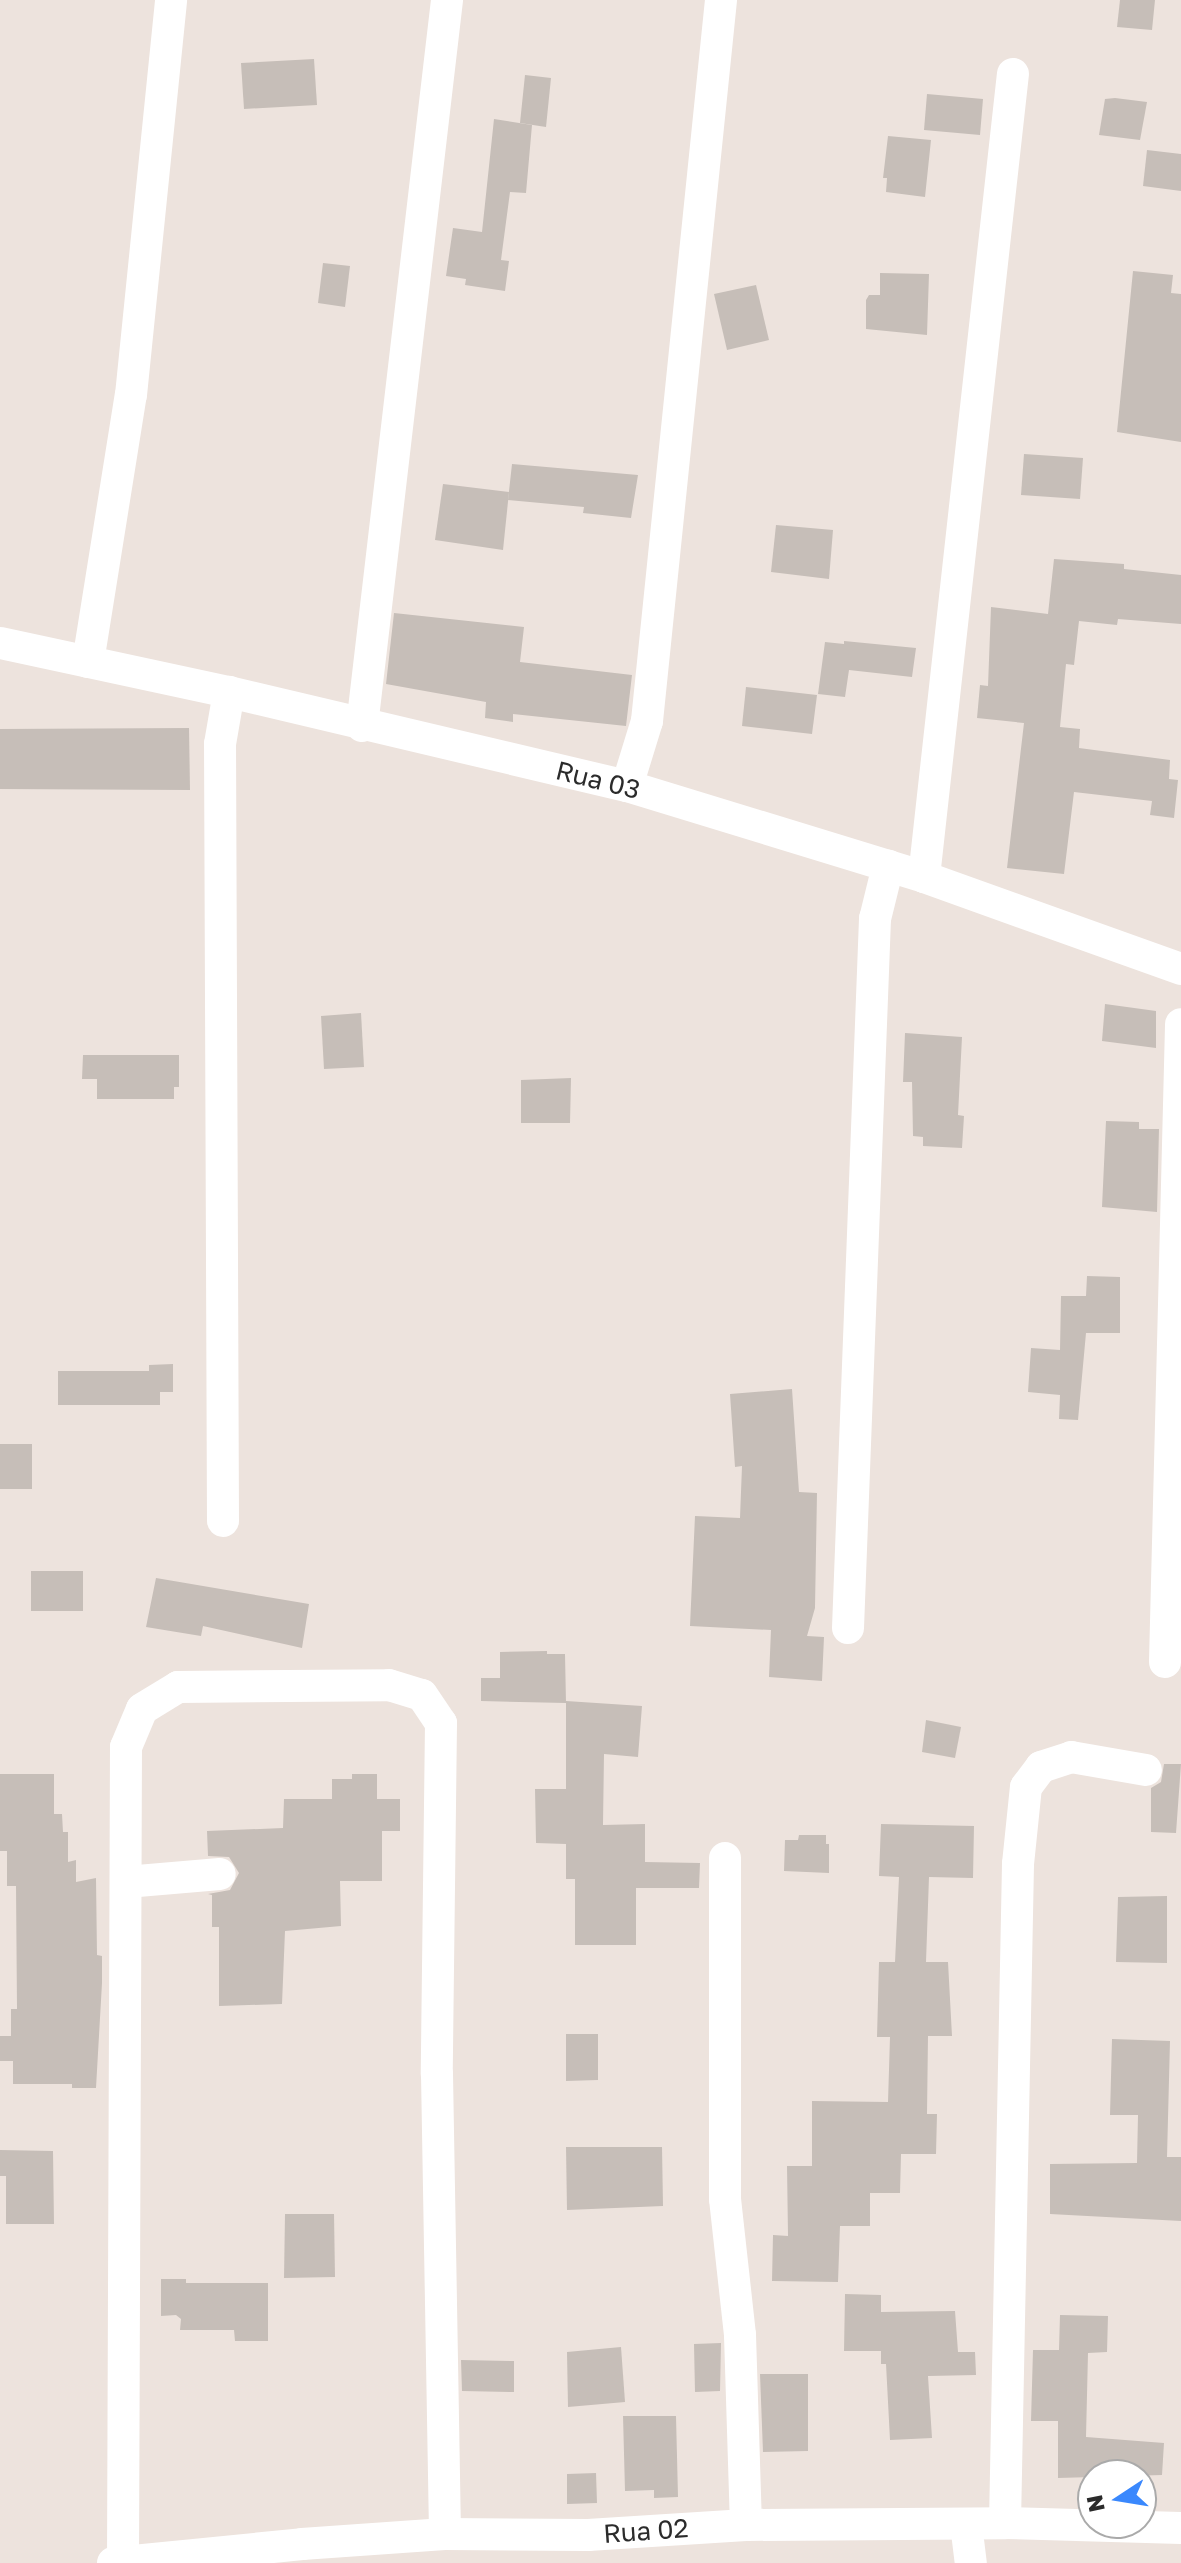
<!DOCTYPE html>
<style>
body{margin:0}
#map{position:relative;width:1181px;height:2563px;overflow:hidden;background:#ede3dd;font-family:"Golos Text",sans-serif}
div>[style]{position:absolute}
.building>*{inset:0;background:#c6beb8}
.minor>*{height:32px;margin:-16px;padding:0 16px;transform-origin:16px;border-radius:16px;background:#fff}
span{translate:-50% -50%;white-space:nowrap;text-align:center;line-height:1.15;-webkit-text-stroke:8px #fff;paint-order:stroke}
.street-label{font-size:26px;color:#2b2b2b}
.north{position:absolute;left:1077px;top:2459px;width:80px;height:80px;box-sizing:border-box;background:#fff;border:2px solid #aaa;border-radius:50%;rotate:258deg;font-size:22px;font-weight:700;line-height:32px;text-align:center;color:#2b2b2b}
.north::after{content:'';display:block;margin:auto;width:28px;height:36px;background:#3a88fd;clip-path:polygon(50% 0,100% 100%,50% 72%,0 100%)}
</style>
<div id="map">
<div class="building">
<i style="clip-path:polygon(1120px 0,1155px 0,1152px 30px,1117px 27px)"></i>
<i style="clip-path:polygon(314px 59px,317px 105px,244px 109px,241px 63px)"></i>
<i style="clip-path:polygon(525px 75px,551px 78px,546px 127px,520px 123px)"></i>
<i style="clip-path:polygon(927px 94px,983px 99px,980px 135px,924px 130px)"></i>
<i style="clip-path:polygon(1115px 98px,1147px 102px,1140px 140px,1099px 135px,1105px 99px)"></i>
<i style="clip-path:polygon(494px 119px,532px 125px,526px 193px,510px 192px,501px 260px,509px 261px,505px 291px,465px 285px,466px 279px,446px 276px,453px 228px,482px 232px)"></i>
<i style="clip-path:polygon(888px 136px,931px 140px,925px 197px,886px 192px,887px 178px,883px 178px)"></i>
<i style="clip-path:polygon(1147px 150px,1181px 154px,1181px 191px,1143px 186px)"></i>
<i style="clip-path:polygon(323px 263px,350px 266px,345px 307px,318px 303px)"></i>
<i style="clip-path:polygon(1133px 271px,1173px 275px,1171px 293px,1181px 294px,1181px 442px,1117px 432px)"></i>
<i style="clip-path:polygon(880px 273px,929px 274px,927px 335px,866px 329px,866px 300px,869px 295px,880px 295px)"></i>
<i style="clip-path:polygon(756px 285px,769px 340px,727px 350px,714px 294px)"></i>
<i style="clip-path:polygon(1024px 454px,1083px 458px,1080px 499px,1021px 495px)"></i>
<i style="clip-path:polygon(512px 464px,638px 475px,631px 518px,583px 513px,584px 507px,508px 500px)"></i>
<i style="clip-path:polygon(443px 484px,509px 492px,503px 550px,435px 540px)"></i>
<i style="clip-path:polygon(776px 525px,833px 530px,829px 579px,771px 572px)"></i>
<i style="clip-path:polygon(1054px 559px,1124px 564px,1124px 569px,1181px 575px,1181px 624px,1118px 619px,1117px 625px,1079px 621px,1074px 665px,1066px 664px,1060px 727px,1080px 729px,1079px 748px,1170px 760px,1169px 779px,1178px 780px,1174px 818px,1150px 815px,1152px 801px,1074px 792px,1064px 874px,1007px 868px,1024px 723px,977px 718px,980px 685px,988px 686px,991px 607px,1048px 614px)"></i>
<i style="clip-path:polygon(394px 613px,524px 627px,520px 662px,632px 675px,626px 726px,513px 714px,513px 722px,485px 718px,486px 702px,386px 684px)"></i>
<i style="clip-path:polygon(844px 641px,916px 648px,912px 677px,849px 670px,845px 697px,818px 694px,825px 642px,844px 644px)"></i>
<i style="clip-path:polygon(746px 687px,817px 695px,812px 734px,742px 726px)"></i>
<i style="clip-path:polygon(189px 728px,190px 790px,0 789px,0 729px)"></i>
<i style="clip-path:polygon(1105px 1004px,1156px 1011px,1156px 1048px,1102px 1041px)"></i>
<i style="clip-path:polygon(361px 1013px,364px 1067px,324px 1069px,321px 1016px)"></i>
<i style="clip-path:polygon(905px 1033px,962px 1037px,958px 1115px,964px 1116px,962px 1148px,923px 1146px,923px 1137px,913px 1136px,912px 1082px,903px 1082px)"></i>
<i style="clip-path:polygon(83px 1055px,179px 1055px,179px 1087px,174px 1087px,174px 1099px,97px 1099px,97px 1079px,82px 1079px)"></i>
<i style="clip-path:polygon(571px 1078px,570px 1123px,521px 1123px,521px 1080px)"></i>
<i style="clip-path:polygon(1106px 1121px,1139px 1122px,1139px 1129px,1159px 1129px,1157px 1212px,1102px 1207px)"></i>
<i style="clip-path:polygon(1087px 1276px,1120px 1277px,1120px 1333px,1086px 1333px,1078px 1420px,1059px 1419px,1060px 1395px,1028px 1392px,1031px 1348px,1060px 1350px,1061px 1296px,1086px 1296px)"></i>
<i style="clip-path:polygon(173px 1364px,173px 1392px,160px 1392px,160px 1405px,58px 1405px,58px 1371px,149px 1371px,149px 1365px)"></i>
<i style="clip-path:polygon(792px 1389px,799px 1492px,817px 1493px,815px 1608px,807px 1636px,824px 1637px,822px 1681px,769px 1677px,771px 1630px,690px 1626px,695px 1516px,740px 1518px,742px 1466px,735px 1467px,730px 1394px)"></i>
<i style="clip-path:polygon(0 1444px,32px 1444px,32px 1489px,0 1489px)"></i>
<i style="clip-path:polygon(31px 1571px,83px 1571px,83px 1611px,31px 1611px)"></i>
<i style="clip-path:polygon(156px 1578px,309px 1604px,302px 1648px,203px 1626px,201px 1636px,146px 1627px)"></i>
<i style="clip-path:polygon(547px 1651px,547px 1654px,565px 1654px,566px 1703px,481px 1701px,481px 1678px,500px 1678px,500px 1652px)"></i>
<i style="clip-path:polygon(566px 1701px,642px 1706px,638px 1757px,604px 1754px,603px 1825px,645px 1824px,645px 1862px,700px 1863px,699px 1888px,636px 1888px,636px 1945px,575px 1945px,575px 1879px,566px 1879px,566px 1844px,536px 1843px,535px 1789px,566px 1789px)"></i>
<i style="clip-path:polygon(926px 1720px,961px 1727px,955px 1758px,922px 1752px)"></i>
<i style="clip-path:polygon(1164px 1764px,1181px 1764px,1176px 1833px,1151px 1832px,1151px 1788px,1161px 1782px)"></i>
<i style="clip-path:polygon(0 1774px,54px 1774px,54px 1814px,62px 1814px,63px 1832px,68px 1832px,68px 1862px,76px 1860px,76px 1882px,96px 1878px,97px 1955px,102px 1956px,102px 1983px,96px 2088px,72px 2088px,72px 2084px,13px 2084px,13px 2061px,0 2061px,0 2036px,11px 2036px,11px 2009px,17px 2009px,16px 1886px,7px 1886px,7px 1851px,0 1851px)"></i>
<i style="clip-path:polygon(352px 1774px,377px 1774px,377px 1799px,400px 1799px,400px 1831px,382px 1831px,382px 1881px,340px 1881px,341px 1926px,285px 1931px,282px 2004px,219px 2006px,219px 1927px,212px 1927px,212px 1895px,208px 1894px,230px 1890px,239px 1873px,229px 1857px,208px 1856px,207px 1831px,283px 1828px,284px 1799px,332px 1799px,332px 1779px,352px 1779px)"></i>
<i style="clip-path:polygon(881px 1824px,974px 1826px,973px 1878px,929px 1877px,926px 1962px,948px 1962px,952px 2036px,928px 2036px,927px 2114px,937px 2114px,936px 2154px,901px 2154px,900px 2193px,870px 2193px,870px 2226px,840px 2226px,838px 2282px,772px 2281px,773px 2235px,788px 2236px,787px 2166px,812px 2166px,812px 2101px,888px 2102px,890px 2037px,877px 2037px,879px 1962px,895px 1962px,899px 1877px,879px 1876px)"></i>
<i style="clip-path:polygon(799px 1835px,826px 1835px,826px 1844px,829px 1844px,829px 1873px,784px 1871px,785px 1840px,798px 1840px)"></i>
<i style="clip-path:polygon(1167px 1896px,1167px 1963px,1116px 1962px,1118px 1897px)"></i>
<i style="clip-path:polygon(566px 2034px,598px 2034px,598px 2080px,566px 2081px)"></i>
<i style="clip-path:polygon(1112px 2039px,1170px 2041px,1167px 2157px,1181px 2157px,1181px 2221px,1050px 2214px,1050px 2164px,1137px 2163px,1138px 2115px,1110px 2115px)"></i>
<i style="clip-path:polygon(566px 2147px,662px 2147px,663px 2206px,567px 2210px)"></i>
<i style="clip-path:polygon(0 2150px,53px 2151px,54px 2224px,6px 2224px,6px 2176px,0 2176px)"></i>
<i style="clip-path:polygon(285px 2214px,334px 2214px,335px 2277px,284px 2278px)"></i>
<i style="clip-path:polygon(161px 2279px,186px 2279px,186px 2283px,268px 2283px,268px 2341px,235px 2341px,234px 2330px,180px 2330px,181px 2319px,176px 2315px,161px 2316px)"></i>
<i style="clip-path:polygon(845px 2294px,881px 2295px,881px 2312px,955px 2311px,958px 2352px,975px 2352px,976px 2375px,928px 2376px,932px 2438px,890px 2440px,886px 2364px,881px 2364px,881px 2351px,844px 2351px)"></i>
<i style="clip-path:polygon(1060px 2315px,1108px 2316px,1107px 2352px,1088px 2353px,1086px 2437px,1164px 2443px,1162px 2475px,1058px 2478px,1058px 2421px,1031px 2421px,1033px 2350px,1059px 2350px)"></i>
<i style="clip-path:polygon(721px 2343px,720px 2391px,695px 2392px,694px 2344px)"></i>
<i style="clip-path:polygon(621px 2347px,625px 2402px,568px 2407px,567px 2352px)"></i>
<i style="clip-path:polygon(461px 2360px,514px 2361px,514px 2392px,462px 2391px)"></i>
<i style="clip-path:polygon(760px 2374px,808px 2374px,808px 2451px,763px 2452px)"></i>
<i style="clip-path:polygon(623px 2416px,676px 2416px,678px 2497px,654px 2498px,654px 2490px,625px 2491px)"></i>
<i style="clip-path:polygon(596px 2473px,597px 2503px,567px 2504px,567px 2474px)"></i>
</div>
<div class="minor">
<i style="left:0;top:643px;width:234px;rotate:12.1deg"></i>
<i style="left:229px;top:692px;width:409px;rotate:13.3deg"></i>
<i style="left:627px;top:786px;width:311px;rotate:17deg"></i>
<i style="left:924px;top:877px;width:273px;rotate:19.7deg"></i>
<i style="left:88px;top:662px;width:270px;rotate:-80.9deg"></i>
<i style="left:131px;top:395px;width:397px;rotate:-84.2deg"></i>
<i style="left:362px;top:726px;width:731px;rotate:-83.32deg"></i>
<i style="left:627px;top:786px;width:68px;rotate:-72.9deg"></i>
<i style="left:647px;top:721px;width:725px;rotate:-84.14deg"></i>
<i style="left:924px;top:877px;width:808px;rotate:-83.68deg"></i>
<i style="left:223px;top:1521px;width:777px;rotate:-90.22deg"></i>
<i style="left:220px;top:744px;width:53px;rotate:-80.2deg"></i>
<i style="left:848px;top:1628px;width:710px;rotate:-87.82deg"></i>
<i style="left:875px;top:919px;width:55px;rotate:-76.2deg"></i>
<i style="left:1165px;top:1662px;width:638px;rotate:-88.56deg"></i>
<i style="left:725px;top:1858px;width:341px;rotate:90deg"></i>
<i style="left:725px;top:2199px;width:137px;rotate:83.7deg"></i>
<i style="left:740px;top:2335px;width:190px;rotate:88.2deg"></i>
<i style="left:126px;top:1882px;width:94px;rotate:-4.9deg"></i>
<i style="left:1005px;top:2523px;width:659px;rotate:-88.87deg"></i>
<i style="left:1018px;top:1864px;width:77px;rotate:-84.1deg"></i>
<i style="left:1026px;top:1787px;width:25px;rotate:-53deg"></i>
<i style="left:1041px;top:1767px;width:32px;rotate:-18deg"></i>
<i style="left:1071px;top:1757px;width:76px;rotate:9.8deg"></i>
<i style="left:966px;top:2524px;width:39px;rotate:83deg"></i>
<i style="left:123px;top:2562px;width:815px;rotate:-89.79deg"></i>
<i style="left:126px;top:1747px;width:41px;rotate:-67.2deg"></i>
<i style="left:142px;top:1709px;width:42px;rotate:-31.4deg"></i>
<i style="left:178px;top:1687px;width:211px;rotate:-0.5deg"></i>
<i style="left:389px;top:1685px;width:34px;rotate:17deg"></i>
<i style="left:422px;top:1695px;width:34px;rotate:56deg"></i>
<i style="left:441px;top:1723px;width:351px;rotate:90.7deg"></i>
<i style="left:437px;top:2074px;width:460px;rotate:89deg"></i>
<i style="left:113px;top:2563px;width:190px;rotate:-5.7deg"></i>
<i style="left:302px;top:2544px;width:143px;rotate:-4deg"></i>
<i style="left:445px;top:2534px;width:143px;rotate:0.4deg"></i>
<i style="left:588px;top:2535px;width:158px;rotate:-3.6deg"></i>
<i style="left:746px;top:2525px;width:259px;rotate:-0.4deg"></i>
<i style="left:1005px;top:2523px;width:176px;rotate:1.6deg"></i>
</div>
<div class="street-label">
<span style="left:598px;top:780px;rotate:14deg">Rua 03</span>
<span style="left:646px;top:2531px;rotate:-4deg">Rua 02</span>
</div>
<div class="north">N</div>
</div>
